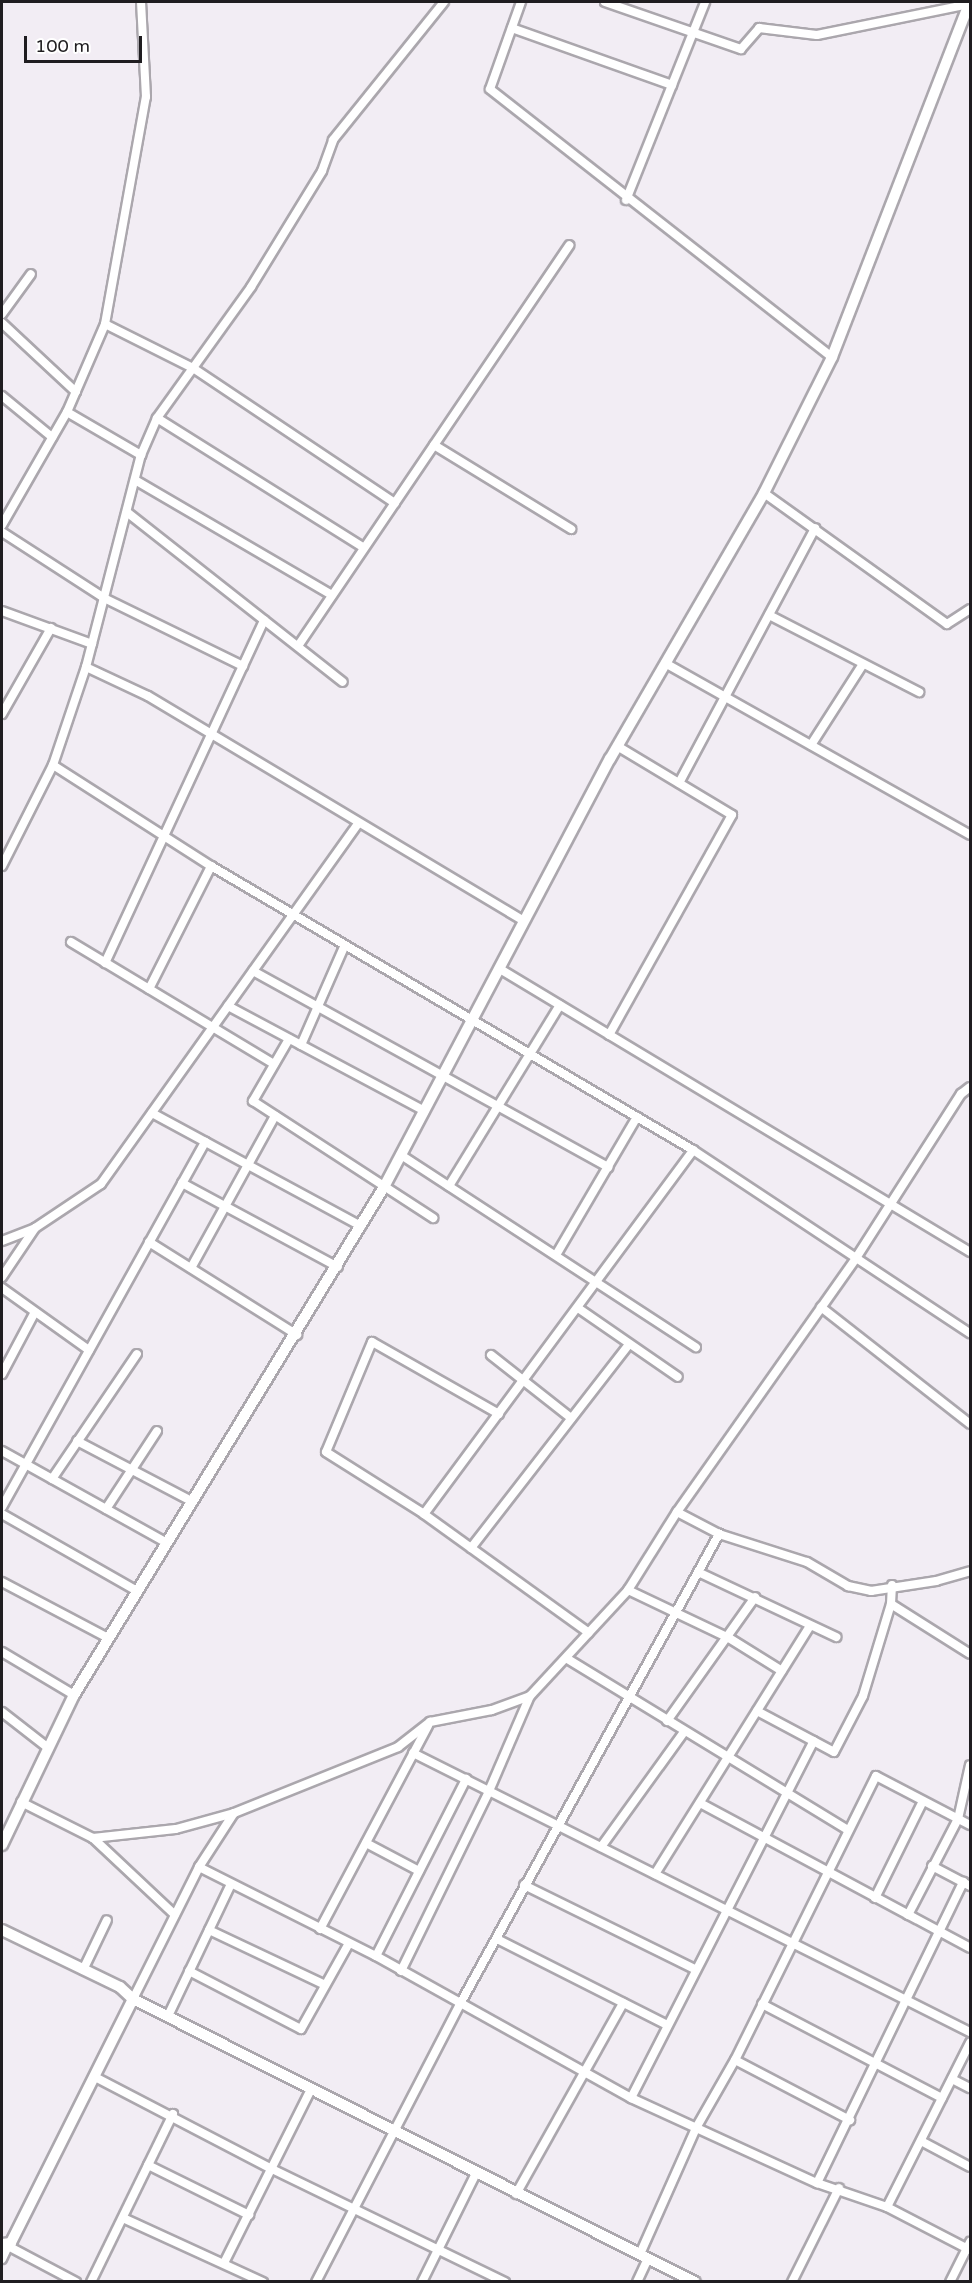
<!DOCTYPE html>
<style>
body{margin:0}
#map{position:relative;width:972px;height:2283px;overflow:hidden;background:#f2edf4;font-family:"Varela Round",sans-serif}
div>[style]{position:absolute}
.roads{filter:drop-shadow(2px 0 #aba7ad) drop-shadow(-2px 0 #aba7ad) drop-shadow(0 2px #aba7ad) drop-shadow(0 -2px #aba7ad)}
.street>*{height:8px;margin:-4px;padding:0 4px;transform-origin:4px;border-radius:4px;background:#fff}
.secondary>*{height:10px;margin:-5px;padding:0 5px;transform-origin:5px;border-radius:5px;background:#fff}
span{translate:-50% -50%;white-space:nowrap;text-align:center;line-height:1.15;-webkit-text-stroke:5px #fff;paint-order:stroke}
.frame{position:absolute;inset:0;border:3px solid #1f1d20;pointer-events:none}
.scale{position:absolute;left:24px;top:36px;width:118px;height:27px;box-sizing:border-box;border:3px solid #1f1d20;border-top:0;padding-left:8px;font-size:18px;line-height:21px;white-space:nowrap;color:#1f1d20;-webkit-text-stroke:4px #fff;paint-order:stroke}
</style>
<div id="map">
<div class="roads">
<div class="street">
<i style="left:521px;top:2px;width:92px;rotate:109.6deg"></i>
<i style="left:490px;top:89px;width:434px;rotate:38.1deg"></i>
<i style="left:605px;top:2px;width:144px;rotate:19.1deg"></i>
<i style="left:741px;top:49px;width:28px;rotate:-49deg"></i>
<i style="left:759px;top:28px;width:58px;rotate:6.9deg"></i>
<i style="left:817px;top:35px;width:155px;rotate:-11.5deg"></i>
<i style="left:512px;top:28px;width:170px;rotate:19.6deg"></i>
<i style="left:626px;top:200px;width:213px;rotate:-68.2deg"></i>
<i style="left:2px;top:314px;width:49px;rotate:-54.1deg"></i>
<i style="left:2px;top:323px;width:101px;rotate:43deg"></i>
<i style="left:105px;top:324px;width:98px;rotate:26.6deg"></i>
<i style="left:193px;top:368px;width:243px;rotate:33.8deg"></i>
<i style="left:2px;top:396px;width:65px;rotate:39.4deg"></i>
<i style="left:67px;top:412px;width:86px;rotate:30.2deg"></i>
<i style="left:157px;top:418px;width:244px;rotate:32.1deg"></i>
<i style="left:434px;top:445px;width:161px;rotate:31.5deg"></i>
<i style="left:135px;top:480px;width:228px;rotate:30.3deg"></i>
<i style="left:764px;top:493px;width:225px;rotate:35.6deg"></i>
<i style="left:947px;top:624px;width:27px;rotate:-33deg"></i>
<i style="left:128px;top:513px;width:273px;rotate:38.2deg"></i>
<i style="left:2px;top:525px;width:130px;rotate:-60.1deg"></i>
<i style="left:67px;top:412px;width:96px;rotate:-66.6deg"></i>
<i style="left:105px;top:324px;width:231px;rotate:-79.8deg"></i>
<i style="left:146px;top:97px;width:95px;rotate:-93deg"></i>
<i style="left:2px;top:532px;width:121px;rotate:32.9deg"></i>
<i style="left:104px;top:598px;width:155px;rotate:26.1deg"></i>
<i style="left:2px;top:611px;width:96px;rotate:20.1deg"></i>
<i style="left:769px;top:615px;width:169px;rotate:27.2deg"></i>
<i style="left:298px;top:646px;width:484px;rotate:-55.9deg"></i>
<i style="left:665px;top:663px;width:350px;rotate:29.4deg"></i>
<i style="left:86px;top:667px;width:68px;rotate:25.1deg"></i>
<i style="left:148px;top:696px;width:438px;rotate:30.9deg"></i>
<i style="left:2px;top:714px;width:99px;rotate:-60.3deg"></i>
<i style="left:811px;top:745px;width:96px;rotate:-57.3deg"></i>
<i style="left:53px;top:765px;width:188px;rotate:32.6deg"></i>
<i style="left:211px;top:866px;width:559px;rotate:30.51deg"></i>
<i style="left:693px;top:1150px;width:332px;rotate:33.5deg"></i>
<i style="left:679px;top:783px;width:289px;rotate:-61.9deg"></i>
<i style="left:2px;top:866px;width:113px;rotate:-63.2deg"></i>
<i style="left:53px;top:765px;width:103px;rotate:-71.4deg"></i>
<i style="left:86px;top:667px;width:219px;rotate:-75.5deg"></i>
<i style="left:141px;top:455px;width:40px;rotate:-66.6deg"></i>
<i style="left:157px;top:418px;width:161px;rotate:-54.3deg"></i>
<i style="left:251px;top:287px;width:136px;rotate:-58.5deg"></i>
<i style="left:322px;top:171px;width:33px;rotate:-70deg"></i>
<i style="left:333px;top:140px;width:177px;rotate:-51.2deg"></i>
<i style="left:71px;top:942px;width:237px;rotate:31deg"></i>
<i style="left:105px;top:963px;width:378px;rotate:-65.1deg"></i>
<i style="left:500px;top:969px;width:549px;rotate:31.05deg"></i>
<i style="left:253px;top:971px;width:406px;rotate:28.9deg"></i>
<i style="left:149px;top:989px;width:138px;rotate:-63.2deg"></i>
<i style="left:228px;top:1006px;width:223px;rotate:28.1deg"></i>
<i style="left:609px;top:1035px;width:252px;rotate:-60.8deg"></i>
<i style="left:732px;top:815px;width:134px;rotate:-149deg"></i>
<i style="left:289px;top:1039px;width:72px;rotate:120.1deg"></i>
<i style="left:253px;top:1101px;width:215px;rotate:33deg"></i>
<i style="left:301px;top:1045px;width:109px;rotate:-66.3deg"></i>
<i style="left:152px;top:1113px;width:238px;rotate:28.4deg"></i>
<i style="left:401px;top:1155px;width:352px;rotate:33.1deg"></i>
<i style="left:182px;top:1183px;width:177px;rotate:28.3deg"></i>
<i style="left:449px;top:1186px;width:212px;rotate:-58.5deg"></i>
<i style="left:2px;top:1241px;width:34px;rotate:-21deg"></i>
<i style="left:149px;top:1242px;width:175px;rotate:32.1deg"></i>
<i style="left:556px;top:1255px;width:160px;rotate:-59.6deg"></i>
<i style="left:191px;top:1268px;width:174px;rotate:-61.1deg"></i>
<i style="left:2px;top:1277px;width:59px;rotate:-56deg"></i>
<i style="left:35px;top:1228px;width:79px;rotate:-33.7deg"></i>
<i style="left:101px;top:1184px;width:442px;rotate:-54.5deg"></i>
<i style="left:2px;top:1288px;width:107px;rotate:35.5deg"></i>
<i style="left:821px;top:1307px;width:189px;rotate:38.1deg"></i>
<i style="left:578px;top:1308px;width:121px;rotate:34.6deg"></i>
<i style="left:491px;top:1355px;width:102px;rotate:38.2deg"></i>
<i style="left:2px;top:1374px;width:70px;rotate:-62deg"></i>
<i style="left:499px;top:1414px;width:146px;rotate:-150.4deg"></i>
<i style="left:372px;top:1342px;width:119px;rotate:112.7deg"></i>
<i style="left:326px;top:1452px;width:116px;rotate:32.3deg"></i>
<i style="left:424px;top:1514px;width:203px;rotate:35.8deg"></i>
<i style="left:77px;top:1441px;width:131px;rotate:27.7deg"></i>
<i style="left:2px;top:1451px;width:189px;rotate:29.1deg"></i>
<i style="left:52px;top:1479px;width:151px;rotate:-55.8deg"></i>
<i style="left:2px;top:1507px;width:418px;rotate:-60.9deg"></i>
<i style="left:106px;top:1509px;width:93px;rotate:-56.8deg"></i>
<i style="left:677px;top:1512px;width:47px;rotate:27.6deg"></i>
<i style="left:719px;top:1534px;width:92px;rotate:17.7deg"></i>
<i style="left:807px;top:1562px;width:48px;rotate:30.3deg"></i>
<i style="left:848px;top:1586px;width:24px;rotate:12deg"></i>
<i style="left:871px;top:1591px;width:66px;rotate:-8.7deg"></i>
<i style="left:936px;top:1581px;width:35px;rotate:-16deg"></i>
<i style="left:2px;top:1514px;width:155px;rotate:29.7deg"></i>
<i style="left:424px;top:1514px;width:453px;rotate:-53.5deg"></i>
<i style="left:471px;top:1548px;width:258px;rotate:-52.2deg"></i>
<i style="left:698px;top:1572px;width:153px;rotate:25.2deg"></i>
<i style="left:2px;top:1582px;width:120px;rotate:27.8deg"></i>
<i style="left:628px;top:1590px;width:112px;rotate:25.4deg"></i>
<i style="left:729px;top:1638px;width:62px;rotate:31.9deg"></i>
<i style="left:891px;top:1604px;width:93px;rotate:32.3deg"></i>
<i style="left:2px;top:1652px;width:84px;rotate:30.8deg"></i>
<i style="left:566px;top:1658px;width:330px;rotate:31.4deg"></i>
<i style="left:757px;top:1711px;width:87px;rotate:28deg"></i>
<i style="left:834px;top:1752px;width:63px;rotate:-62.6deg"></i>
<i style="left:863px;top:1696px;width:96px;rotate:-73.1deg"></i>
<i style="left:891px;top:1604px;width:19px;rotate:-87deg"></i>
<i style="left:2px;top:1712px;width:57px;rotate:37.9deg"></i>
<i style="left:667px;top:1721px;width:152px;rotate:-54.6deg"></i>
<i style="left:413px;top:1753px;width:623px;rotate:26.61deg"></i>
<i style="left:21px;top:1802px;width:80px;rotate:26.6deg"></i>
<i style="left:93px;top:1838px;width:112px;rotate:43.2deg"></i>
<i style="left:700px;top:1803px;width:306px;rotate:28.2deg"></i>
<i style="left:93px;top:1838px;width:83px;rotate:-6.2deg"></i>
<i style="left:176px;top:1829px;width:60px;rotate:-15.4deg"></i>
<i style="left:234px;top:1813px;width:177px;rotate:-21.9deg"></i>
<i style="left:398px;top:1747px;width:41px;rotate:-38deg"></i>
<i style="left:430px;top:1722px;width:63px;rotate:-11deg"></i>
<i style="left:492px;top:1710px;width:40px;rotate:-20.2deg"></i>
<i style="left:366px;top:1843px;width:60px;rotate:27.8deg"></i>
<i style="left:601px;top:1847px;width:142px;rotate:-54.2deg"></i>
<i style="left:932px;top:1866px;width:43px;rotate:27.8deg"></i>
<i style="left:199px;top:1867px;width:198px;rotate:26.7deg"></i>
<i style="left:376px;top:1956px;width:292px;rotate:29.1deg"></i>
<i style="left:631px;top:2098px;width:205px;rotate:24.6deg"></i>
<i style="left:817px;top:2183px;width:74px;rotate:18.9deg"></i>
<i style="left:887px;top:2207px;width:93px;rotate:27.4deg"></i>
<i style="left:655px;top:1874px;width:292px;rotate:-58deg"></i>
<i style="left:524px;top:1885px;width:191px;rotate:26.2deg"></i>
<i style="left:875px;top:1898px;width:108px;rotate:-63.7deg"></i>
<i style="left:908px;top:1915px;width:108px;rotate:-62.5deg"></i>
<i style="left:958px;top:1819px;width:55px;rotate:-77.5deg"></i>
<i style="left:320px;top:1929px;width:230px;rotate:-62deg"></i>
<i style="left:209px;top:1930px;width:126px;rotate:25.3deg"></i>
<i style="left:497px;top:1939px;width:191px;rotate:26.8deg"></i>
<i style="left:376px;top:1956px;width:199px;rotate:-63deg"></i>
<i style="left:83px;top:1970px;width:55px;rotate:-64.4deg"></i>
<i style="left:189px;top:1971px;width:126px;rotate:27.4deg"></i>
<i style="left:301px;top:2029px;width:98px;rotate:-60.8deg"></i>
<i style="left:401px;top:1971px;width:200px;rotate:-63.9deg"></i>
<i style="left:489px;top:1791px;width:103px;rotate:-66.7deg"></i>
<i style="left:530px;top:1696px;width:144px;rotate:-47.2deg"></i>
<i style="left:628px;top:1590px;width:92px;rotate:-57.9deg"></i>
<i style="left:677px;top:1512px;width:311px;rotate:-54.8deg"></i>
<i style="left:856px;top:1258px;width:195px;rotate:-57.4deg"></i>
<i style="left:961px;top:1094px;width:11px;rotate:-38deg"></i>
<i style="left:133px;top:1999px;width:148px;rotate:-63.4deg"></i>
<i style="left:199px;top:1867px;width:64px;rotate:-57.1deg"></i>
<i style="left:762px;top:2004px;width:203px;rotate:27.6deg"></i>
<i style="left:168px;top:2016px;width:146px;rotate:-64.5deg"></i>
<i style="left:735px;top:2060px;width:130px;rotate:27.6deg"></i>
<i style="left:95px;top:2077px;width:199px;rotate:27.5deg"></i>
<i style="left:272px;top:2169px;width:259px;rotate:25.9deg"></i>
<i style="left:952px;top:2079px;width:20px;rotate:27deg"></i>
<i style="left:631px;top:2098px;width:401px;rotate:-62.9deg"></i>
<i style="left:921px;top:2141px;width:55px;rotate:28deg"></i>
<i style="left:148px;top:2165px;width:113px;rotate:26.3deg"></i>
<i style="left:817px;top:2183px;width:335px;rotate:-64.1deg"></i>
<i style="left:516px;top:2194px;width:219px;rotate:-60.7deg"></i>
<i style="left:887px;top:2207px;width:184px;rotate:-63.2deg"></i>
<i style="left:123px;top:2218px;width:154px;rotate:24.6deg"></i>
<i style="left:640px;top:2254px;width:138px;rotate:-66deg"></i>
<i style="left:696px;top:2128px;width:78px;rotate:-60.2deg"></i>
<i style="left:735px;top:2060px;width:317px;rotate:-63.6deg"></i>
<i style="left:876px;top:1776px;width:106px;rotate:27.5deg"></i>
<i style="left:2px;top:2259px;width:14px;rotate:-65deg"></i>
<i style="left:8px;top:2246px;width:77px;rotate:27.9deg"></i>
<i style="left:224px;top:2263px;width:195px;rotate:-63.4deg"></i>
<i style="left:91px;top:2282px;width:187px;rotate:-64deg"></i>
<i style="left:316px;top:2282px;width:313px;rotate:-62.6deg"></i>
<i style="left:460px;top:2004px;width:537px;rotate:-61.14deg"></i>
<i style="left:422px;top:2282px;width:122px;rotate:-63.6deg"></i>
<i style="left:637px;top:2282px;width:26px;rotate:-65deg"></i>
<i style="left:792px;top:2282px;width:105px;rotate:-63.4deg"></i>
<i style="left:950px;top:2282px;width:45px;rotate:-63.4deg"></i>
</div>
<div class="secondary">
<i style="left:2px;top:1845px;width:166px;rotate:-64.4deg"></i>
<i style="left:74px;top:1695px;width:595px;rotate:-58.61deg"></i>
<i style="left:384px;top:1187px;width:484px;rotate:-62.2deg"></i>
<i style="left:610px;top:759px;width:307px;rotate:-59.9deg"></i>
<i style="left:764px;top:493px;width:152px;rotate:-63.4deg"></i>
<i style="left:832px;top:357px;width:381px;rotate:-68.8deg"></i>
<i style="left:2px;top:1930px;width:131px;rotate:25.8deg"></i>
<i style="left:120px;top:1987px;width:18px;rotate:43deg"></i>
<i style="left:133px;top:1999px;width:273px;rotate:116.6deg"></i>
<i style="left:11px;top:2243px;width:9px;rotate:174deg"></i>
<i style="left:133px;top:1999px;width:629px;rotate:26.73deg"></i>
</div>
</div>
<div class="frame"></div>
<div class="scale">100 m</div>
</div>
